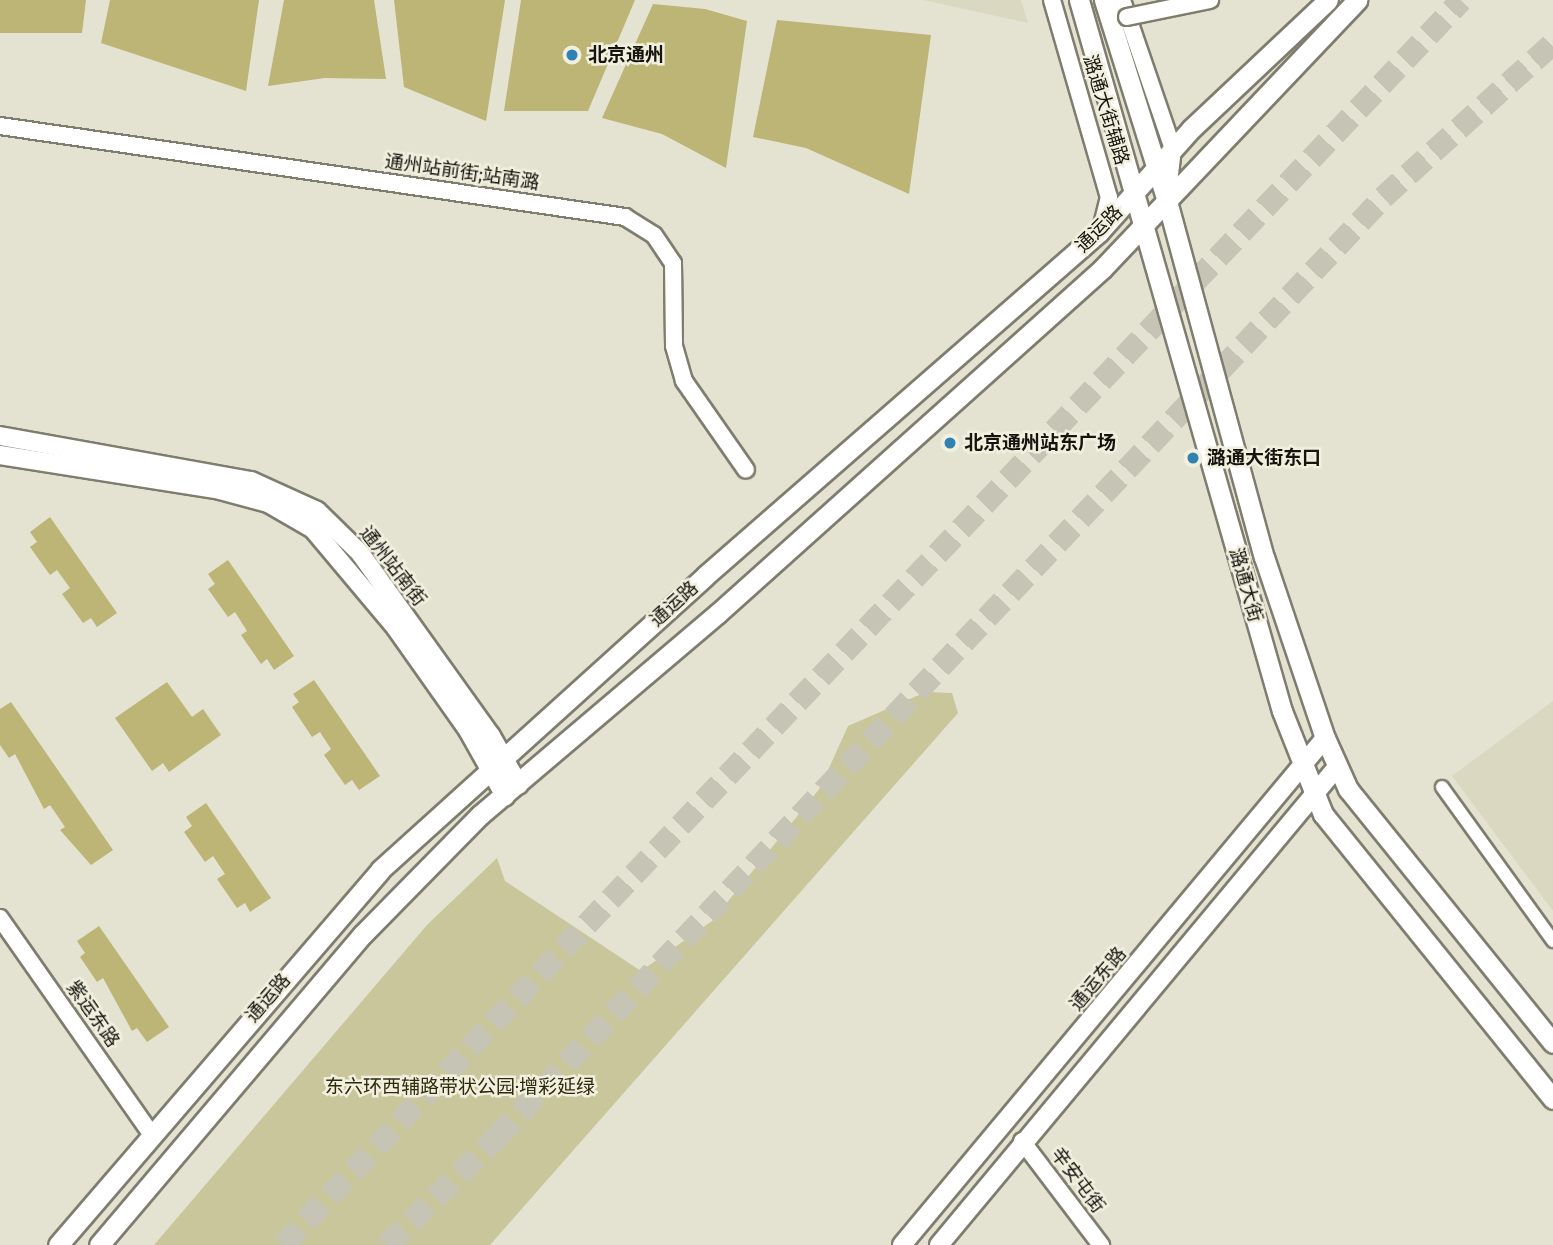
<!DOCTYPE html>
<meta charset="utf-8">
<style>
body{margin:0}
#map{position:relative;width:1553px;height:1245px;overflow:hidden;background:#e4e3d2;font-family:"Fira Sans Condensed","Noto Sans SC",sans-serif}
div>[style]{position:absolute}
.built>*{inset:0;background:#dad8c0}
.green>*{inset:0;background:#cac69b}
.building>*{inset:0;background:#bcb575}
.motorway-tunnel>*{height:23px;margin-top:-11.5px;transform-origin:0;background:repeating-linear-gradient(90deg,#c5c4b5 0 23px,transparent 0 34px)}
.roads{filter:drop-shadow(2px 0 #7e7d6e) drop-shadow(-2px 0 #7e7d6e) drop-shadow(0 2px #7e7d6e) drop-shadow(0 -2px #7e7d6e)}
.minor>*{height:12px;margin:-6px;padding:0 6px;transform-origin:6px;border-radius:6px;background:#fff}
.tertiary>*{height:16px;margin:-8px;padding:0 8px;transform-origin:8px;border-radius:8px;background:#fff}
.secondary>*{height:18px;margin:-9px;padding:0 9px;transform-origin:9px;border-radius:9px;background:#fff}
.primary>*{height:19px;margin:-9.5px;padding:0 9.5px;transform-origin:9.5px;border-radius:9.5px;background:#fff}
.bridges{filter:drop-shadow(2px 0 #7e7d6e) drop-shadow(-2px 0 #7e7d6e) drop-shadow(0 2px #7e7d6e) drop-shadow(0 -2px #7e7d6e)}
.tertiary-bridge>*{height:16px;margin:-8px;padding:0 8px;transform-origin:8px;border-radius:8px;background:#fff}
.dots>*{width:19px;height:19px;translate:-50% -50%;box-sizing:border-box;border:4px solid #f1f0df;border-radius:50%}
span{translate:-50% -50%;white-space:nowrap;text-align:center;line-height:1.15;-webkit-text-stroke:5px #f1f0df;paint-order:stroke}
.poi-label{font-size:19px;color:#15140e;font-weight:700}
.left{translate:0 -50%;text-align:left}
.street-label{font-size:19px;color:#15140e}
.park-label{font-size:19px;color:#2d2a0c}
</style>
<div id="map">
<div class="built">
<i style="clip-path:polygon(923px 0,1021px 0,1028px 23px)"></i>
<i style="clip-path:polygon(1553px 701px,1553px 911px,1452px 776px)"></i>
</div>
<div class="green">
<i style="clip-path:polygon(926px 692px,952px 693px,958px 713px,490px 1245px,154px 1245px,427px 925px,497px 858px,505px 881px,641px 971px,712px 921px,820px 788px,848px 726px)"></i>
</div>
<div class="building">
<i style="clip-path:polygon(0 0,86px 0,82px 33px,0 33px)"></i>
<i style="clip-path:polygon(110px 0,259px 0,246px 91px,101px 43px)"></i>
<i style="clip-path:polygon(284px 0,374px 0,386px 79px,325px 78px,268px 86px)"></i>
<i style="clip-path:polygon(394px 0,505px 0,486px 121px,404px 87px)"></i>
<i style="clip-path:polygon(521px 0,635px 0,588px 111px,504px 111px)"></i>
<i style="clip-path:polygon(653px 4px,705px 9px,747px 21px,726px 168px,662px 134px,602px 118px)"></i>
<i style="clip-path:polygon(777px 20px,931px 35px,909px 194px,806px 148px,753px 137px)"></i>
<i style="clip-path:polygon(50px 517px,117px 613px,97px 627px,91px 618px,83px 623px,62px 594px,70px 588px,57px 570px,50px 575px,30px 547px,37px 542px,30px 532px)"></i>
<i style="clip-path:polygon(228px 560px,294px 656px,274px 670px,267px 659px,261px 664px,241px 635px,247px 631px,235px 612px,228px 617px,208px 589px,215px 584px,208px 574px)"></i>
<i style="clip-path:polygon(314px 680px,380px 776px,359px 790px,352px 780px,345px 785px,324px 755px,331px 749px,320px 732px,312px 737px,292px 707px,299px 702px,293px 694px)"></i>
<i style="clip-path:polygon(167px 682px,192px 717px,203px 709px,221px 735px,169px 772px,163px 763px,152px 771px,115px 718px)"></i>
<i style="clip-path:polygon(11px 702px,113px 850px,91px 865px,60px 830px,65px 827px,50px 805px,44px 809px,15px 754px,9px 758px,0 745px,0 709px)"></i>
<i style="clip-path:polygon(206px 803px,271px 898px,250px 912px,245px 903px,237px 908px,217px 879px,225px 874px,213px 856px,205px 862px,184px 832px,192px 826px,186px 817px)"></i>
<i style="clip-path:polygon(99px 926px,169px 1027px,147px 1042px,137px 1028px,132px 1031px,103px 978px,97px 982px,80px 957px,85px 953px,77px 941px)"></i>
</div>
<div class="motorway-tunnel">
<i style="left:283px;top:1245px;width:1714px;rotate:-46.58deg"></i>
<i style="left:387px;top:1245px;width:154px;rotate:-44.5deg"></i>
<i style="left:497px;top:1137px;width:1292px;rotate:-46.69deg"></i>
<i style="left:1383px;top:197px;width:229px;rotate:-42.2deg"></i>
</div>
<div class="roads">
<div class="minor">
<i style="left:1442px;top:787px;width:190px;rotate:54.2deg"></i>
</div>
<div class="tertiary">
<i style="left:1052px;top:0;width:205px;rotate:73.9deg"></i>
<i style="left:1109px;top:197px;width:30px;rotate:104deg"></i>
<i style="left:1122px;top:0;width:157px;rotate:71.1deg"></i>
<i style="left:1173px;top:149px;width:50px;rotate:96.8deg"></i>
<i style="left:0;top:126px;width:632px;rotate:8.28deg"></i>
<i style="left:625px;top:217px;width:34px;rotate:32deg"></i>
<i style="left:654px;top:235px;width:34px;rotate:56deg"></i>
<i style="left:673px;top:263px;width:83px;rotate:89.3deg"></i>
<i style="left:674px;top:346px;width:36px;rotate:74deg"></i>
<i style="left:684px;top:381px;width:108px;rotate:55.1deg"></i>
<i style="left:0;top:918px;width:265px;rotate:55deg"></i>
<i style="left:1022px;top:1141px;width:131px;rotate:52.8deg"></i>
</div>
<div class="secondary">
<i style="left:0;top:436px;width:255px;rotate:10.2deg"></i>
<i style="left:251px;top:481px;width:72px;rotate:24.4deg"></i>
<i style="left:317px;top:511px;width:60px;rotate:44.3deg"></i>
<i style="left:360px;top:553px;width:225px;rotate:54.4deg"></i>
<i style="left:491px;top:736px;width:56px;rotate:60.3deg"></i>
<i style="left:0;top:455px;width:223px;rotate:9deg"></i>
<i style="left:220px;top:490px;width:50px;rotate:15.2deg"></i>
<i style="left:268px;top:503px;width:52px;rotate:30deg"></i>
<i style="left:313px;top:529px;width:129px;rotate:50deg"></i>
<i style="left:396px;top:628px;width:125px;rotate:54.8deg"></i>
<i style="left:468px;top:730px;width:76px;rotate:60.7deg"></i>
<i style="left:902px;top:1245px;width:660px;rotate:-50.16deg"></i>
<i style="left:939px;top:1245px;width:622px;rotate:-50.22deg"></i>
</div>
<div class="primary">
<i style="left:1079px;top:0;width:739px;rotate:74.07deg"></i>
<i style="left:1282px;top:711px;width:111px;rotate:68.3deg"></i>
<i style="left:1323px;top:814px;width:366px;rotate:51.1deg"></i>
<i style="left:1104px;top:0;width:211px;rotate:72.6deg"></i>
<i style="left:1167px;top:201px;width:369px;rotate:74.8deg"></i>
<i style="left:1264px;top:557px;width:191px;rotate:71.4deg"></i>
<i style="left:1325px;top:738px;width:56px;rotate:65.7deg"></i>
<i style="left:1348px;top:789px;width:326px;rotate:51.1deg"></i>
<i style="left:58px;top:1245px;width:494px;rotate:-49.3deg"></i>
<i style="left:380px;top:870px;width:438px;rotate:-42.1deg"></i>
<i style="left:705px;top:576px;width:523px;rotate:-41.12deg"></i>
<i style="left:1099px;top:232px;width:138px;rotate:-48.2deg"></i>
<i style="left:1191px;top:129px;width:188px;rotate:-43.3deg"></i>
<i style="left:99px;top:1245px;width:408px;rotate:-49.7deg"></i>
<i style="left:363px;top:934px;width:167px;rotate:-45.5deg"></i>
<i style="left:480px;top:815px;width:311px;rotate:-40.3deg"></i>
<i style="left:717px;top:614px;width:517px;rotate:-41.86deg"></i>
<i style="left:1102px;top:269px;width:371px;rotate:-46.5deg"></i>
</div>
</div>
<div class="bridges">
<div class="tertiary-bridge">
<i style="left:1127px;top:17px;width:85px;rotate:-11.6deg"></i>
</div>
</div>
<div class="dots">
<i style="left:572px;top:55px;background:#2f82b2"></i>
<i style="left:950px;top:443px;background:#2f82b2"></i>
<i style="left:1193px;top:458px;background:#2f82b2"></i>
</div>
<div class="poi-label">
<span class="left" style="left:588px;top:55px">北京通州</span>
<span class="left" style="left:964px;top:443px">北京通州站东广场</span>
<span class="left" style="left:1207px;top:458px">潞通大街东口</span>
</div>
<div class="street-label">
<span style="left:1106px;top:110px;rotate:73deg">潞通大街辅路</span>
<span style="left:462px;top:172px;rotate:8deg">通州站前街;站南潞</span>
<span style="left:1099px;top:229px;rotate:-45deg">通运路</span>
<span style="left:393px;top:566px;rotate:52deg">通州站南街</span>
<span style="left:1246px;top:585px;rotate:74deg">潞通大街</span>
<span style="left:674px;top:604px;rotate:-42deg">通运路</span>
<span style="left:1098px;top:979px;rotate:-50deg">通运东路</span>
<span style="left:268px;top:998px;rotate:-49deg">通运路</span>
<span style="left:93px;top:1014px;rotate:55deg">紫运东路</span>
<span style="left:1078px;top:1180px;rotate:53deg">辛安屯街</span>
</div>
<div class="park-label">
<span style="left:460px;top:1087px">东六环西辅路带状公园·增彩延绿</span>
</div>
</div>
